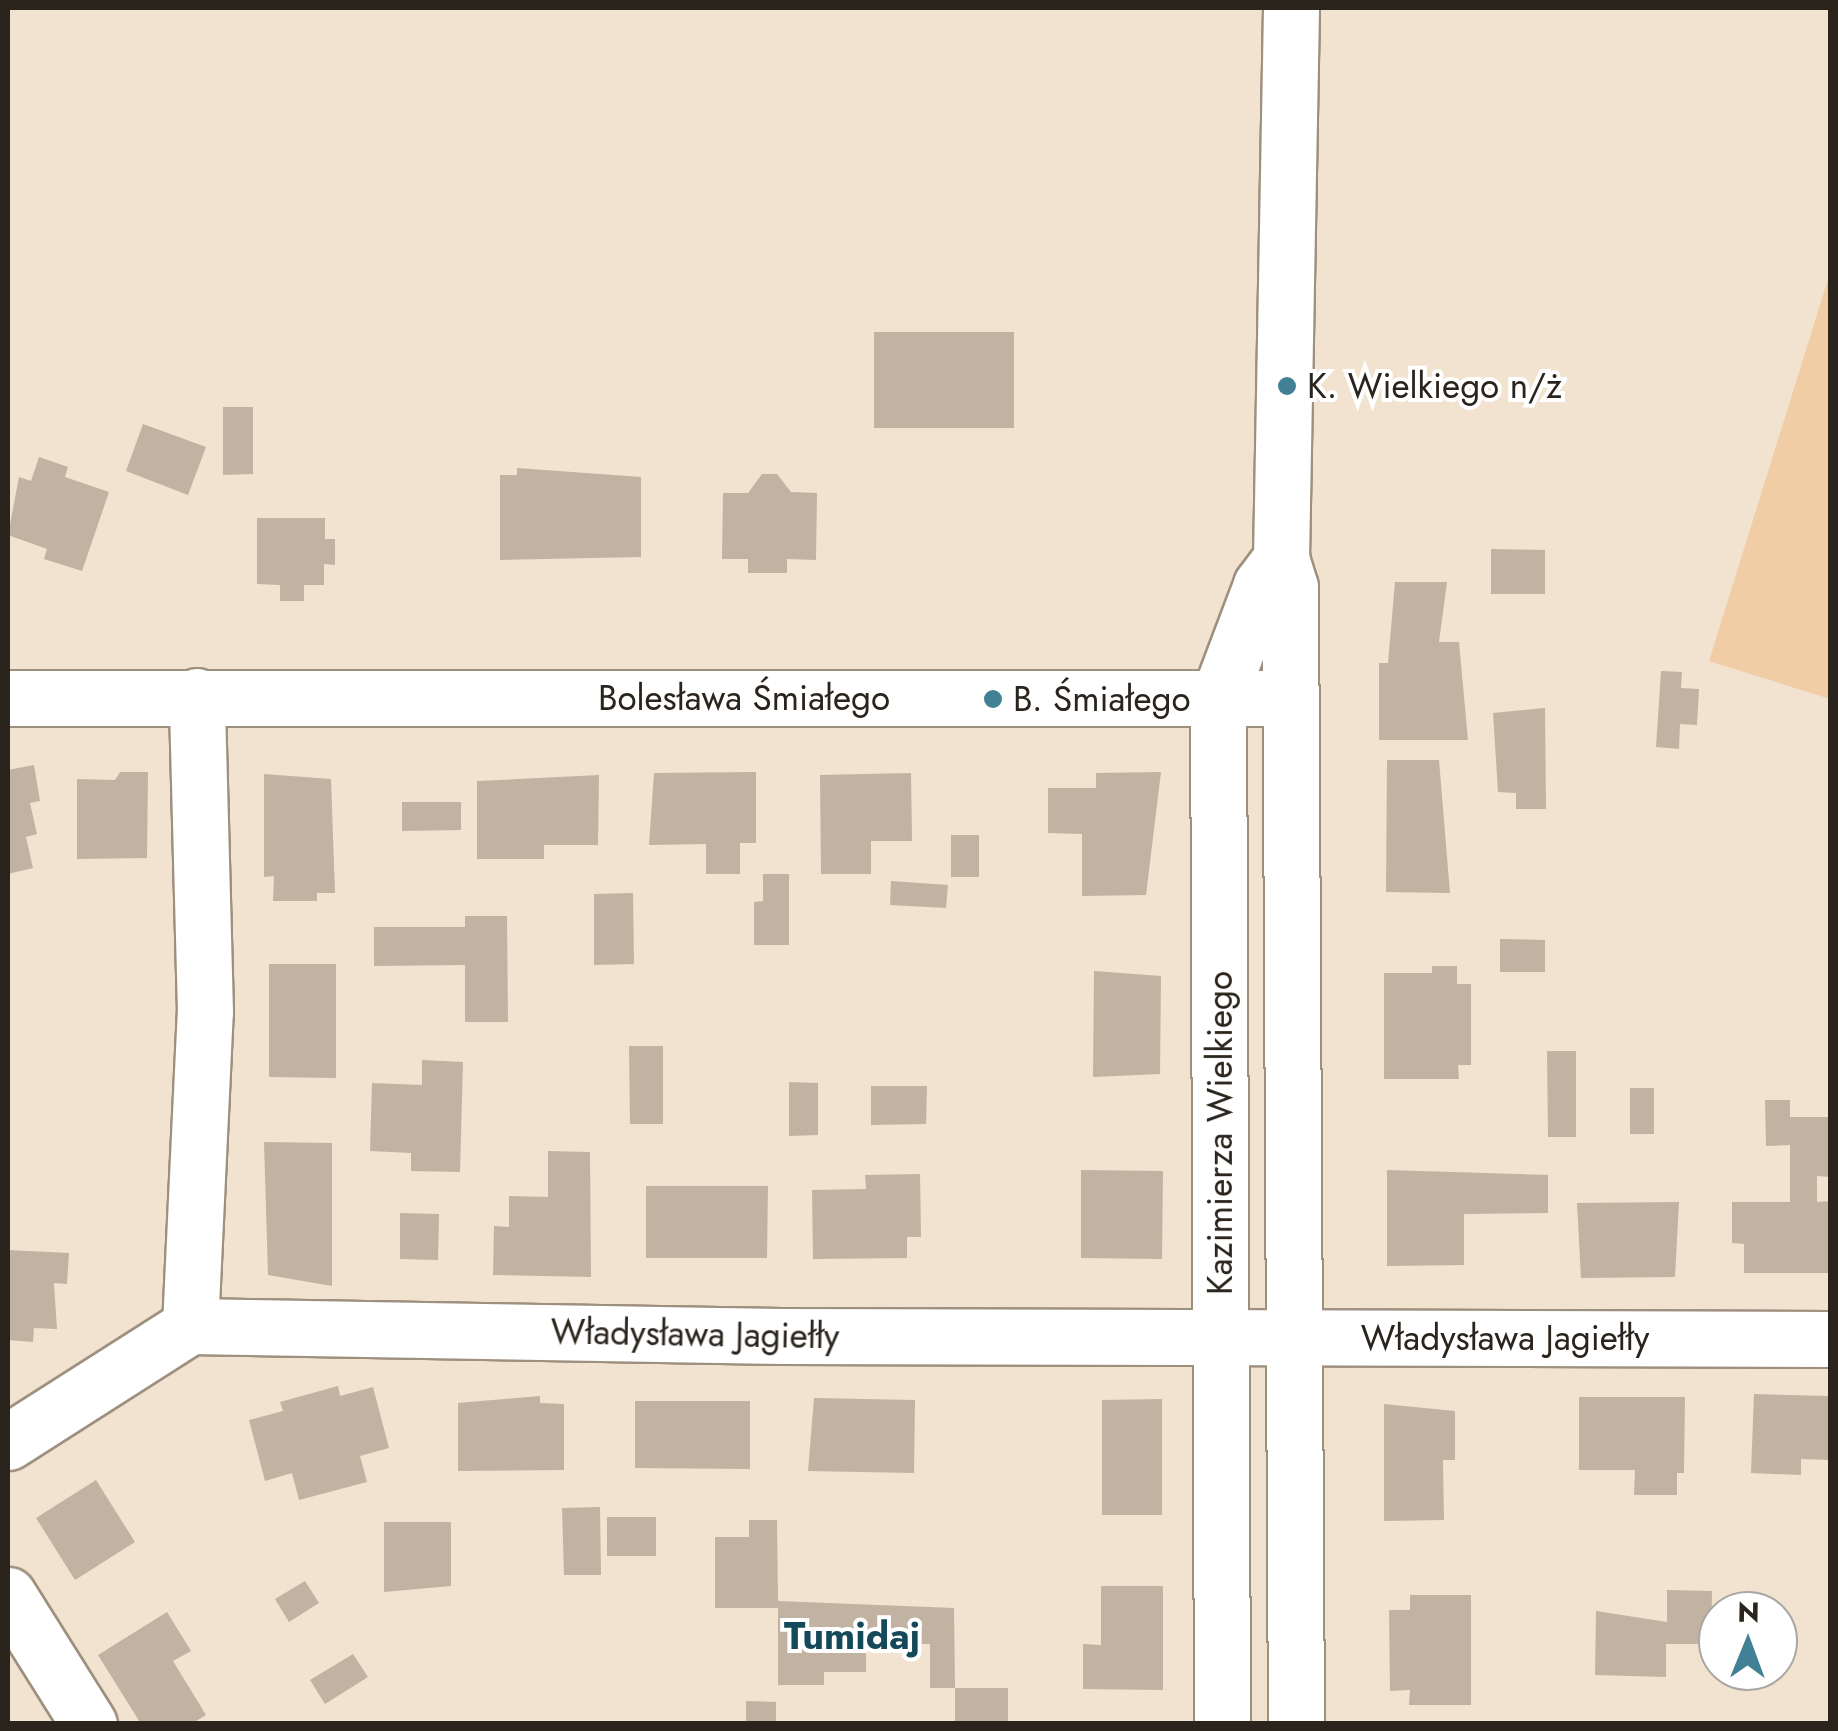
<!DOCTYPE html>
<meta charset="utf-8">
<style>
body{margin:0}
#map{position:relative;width:1838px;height:1731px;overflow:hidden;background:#f2e2d0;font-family:Jost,sans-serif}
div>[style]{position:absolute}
.green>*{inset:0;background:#f0cda4}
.building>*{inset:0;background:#c1b2a1}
.roads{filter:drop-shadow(2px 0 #9e907f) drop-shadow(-2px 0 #9e907f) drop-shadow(0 2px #9e907f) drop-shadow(0 -2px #9e907f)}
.street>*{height:55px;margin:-27.5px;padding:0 27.5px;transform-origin:27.5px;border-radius:27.5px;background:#fff}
.dots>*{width:28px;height:28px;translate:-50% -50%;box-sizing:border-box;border:5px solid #fff;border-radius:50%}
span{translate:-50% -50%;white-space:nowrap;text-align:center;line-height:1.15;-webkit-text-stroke:8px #fff;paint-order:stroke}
.poi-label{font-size:35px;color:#2a241d}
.left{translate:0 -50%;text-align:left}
.street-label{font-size:35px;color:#2a241d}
.neighbourhood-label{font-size:38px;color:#144959;font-weight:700}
.frame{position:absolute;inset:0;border:10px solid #2a241d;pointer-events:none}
.north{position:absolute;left:1698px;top:1591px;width:100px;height:100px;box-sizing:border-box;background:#fff;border:2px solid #aaa7a5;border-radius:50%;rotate:1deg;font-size:28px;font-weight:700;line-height:40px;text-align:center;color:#2a241d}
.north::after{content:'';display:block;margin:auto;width:35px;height:45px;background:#418095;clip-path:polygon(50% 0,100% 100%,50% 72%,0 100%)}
</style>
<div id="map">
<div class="green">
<i style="clip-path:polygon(1830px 273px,1830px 699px,1709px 661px)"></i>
</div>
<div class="building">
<i style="clip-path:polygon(874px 332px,1014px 332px,1014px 428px,874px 428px)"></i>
<i style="clip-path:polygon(223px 407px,253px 407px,253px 474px,223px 475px)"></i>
<i style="clip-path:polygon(143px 424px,206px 447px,188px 495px,126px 471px)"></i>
<i style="clip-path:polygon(39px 457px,68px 467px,65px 477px,109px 492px,82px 571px,44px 559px,47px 549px,8px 535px,19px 477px,31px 481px)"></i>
<i style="clip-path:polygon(517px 468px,641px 477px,641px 557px,500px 560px,500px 475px,517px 475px)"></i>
<i style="clip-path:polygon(762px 474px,777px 474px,791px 492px,817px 493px,816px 560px,787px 559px,787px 573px,748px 573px,748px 559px,722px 559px,723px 493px,748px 493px)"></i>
<i style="clip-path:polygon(257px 518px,325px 518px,325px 539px,335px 539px,335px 565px,324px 564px,324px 585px,304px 585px,304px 601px,280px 601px,280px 585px,257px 584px)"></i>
<i style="clip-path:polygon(1491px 549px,1545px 550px,1545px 594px,1491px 594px)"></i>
<i style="clip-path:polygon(1395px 582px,1447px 582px,1439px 642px,1459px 642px,1468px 740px,1379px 740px,1379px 663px,1388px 663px)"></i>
<i style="clip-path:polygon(1661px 671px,1682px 672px,1681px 688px,1699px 689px,1697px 725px,1680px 724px,1679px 749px,1656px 747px)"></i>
<i style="clip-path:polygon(1545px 708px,1546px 809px,1516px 809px,1516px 793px,1498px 792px,1493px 713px)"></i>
<i style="clip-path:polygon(1387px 760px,1439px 760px,1450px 893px,1386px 892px)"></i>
<i style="clip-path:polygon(34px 765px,40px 801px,30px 803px,37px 834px,26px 837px,33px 868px,8px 874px,8px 770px)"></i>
<i style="clip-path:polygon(120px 772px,148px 772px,147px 858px,77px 859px,77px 779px,115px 780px)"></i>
<i style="clip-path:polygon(756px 772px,756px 843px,740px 843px,740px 874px,706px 874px,706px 844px,649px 845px,654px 773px)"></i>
<i style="clip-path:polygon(1161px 772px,1146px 895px,1082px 896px,1082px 834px,1048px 833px,1048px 788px,1096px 788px,1096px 773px)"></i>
<i style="clip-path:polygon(911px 773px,912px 841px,871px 841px,871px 874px,821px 874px,820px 775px)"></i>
<i style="clip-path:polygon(264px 774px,331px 779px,335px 893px,317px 893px,317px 901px,273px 901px,274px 876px,264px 877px)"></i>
<i style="clip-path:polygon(599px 775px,598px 845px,544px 845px,544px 859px,477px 859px,477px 781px)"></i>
<i style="clip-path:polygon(402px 802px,461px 802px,461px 830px,402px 831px)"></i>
<i style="clip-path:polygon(951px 835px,979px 835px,979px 877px,951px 877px)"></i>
<i style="clip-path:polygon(763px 874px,789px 874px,789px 945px,754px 945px,754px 902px,763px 901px)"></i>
<i style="clip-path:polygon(891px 881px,948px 885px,946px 908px,890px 905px)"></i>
<i style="clip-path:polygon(633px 893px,634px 964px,594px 965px,594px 894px)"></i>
<i style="clip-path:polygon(465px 916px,507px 916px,508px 1022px,465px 1022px,465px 965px,374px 966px,374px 927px,465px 927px)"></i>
<i style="clip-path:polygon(1500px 939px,1545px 940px,1545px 972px,1500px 972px)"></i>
<i style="clip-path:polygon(269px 964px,336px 964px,336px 1078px,269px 1077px)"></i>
<i style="clip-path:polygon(1432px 966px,1457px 966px,1457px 984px,1471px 984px,1471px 1065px,1458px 1065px,1459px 1079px,1384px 1079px,1384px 973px,1432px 973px)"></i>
<i style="clip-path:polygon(1094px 971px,1161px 976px,1160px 1074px,1093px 1077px)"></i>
<i style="clip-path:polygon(629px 1046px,663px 1046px,663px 1124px,630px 1124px)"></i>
<i style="clip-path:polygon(1547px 1051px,1576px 1051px,1576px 1137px,1548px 1137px)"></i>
<i style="clip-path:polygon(422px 1060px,463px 1062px,460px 1172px,411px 1171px,411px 1153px,370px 1151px,372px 1083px,422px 1085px)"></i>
<i style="clip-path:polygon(789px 1082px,818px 1083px,818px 1135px,789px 1136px)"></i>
<i style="clip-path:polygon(871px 1086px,927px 1086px,926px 1124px,871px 1125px)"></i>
<i style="clip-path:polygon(1630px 1088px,1654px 1088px,1654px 1134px,1630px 1134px)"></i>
<i style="clip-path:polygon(1765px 1100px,1790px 1100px,1790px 1117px,1829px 1117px,1830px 1177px,1817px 1176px,1817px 1202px,1830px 1201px,1830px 1273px,1744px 1273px,1744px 1244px,1732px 1243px,1732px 1202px,1790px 1202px,1790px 1145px,1766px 1146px)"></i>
<i style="clip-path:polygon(264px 1142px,332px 1143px,332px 1286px,268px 1275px)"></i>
<i style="clip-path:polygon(548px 1151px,590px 1152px,591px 1277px,493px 1275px,494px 1226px,509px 1227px,509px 1196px,548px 1197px)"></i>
<i style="clip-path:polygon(1081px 1170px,1163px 1171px,1162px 1259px,1081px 1258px)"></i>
<i style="clip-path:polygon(1387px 1170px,1548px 1175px,1548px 1213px,1464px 1214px,1464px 1265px,1387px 1266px)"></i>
<i style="clip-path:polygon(920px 1174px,921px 1237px,907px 1237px,907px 1258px,813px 1259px,812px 1190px,866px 1189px,865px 1175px)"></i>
<i style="clip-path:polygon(646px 1186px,768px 1186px,767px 1258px,646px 1258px)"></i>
<i style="clip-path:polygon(1679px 1202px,1675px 1277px,1581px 1278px,1577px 1203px)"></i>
<i style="clip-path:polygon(400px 1213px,439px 1214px,438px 1260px,400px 1259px)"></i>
<i style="clip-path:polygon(8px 1250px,69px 1253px,67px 1284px,54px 1283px,57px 1329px,34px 1328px,33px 1342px,8px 1340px)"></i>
<i style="clip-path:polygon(338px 1386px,340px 1396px,373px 1387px,389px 1448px,360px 1456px,367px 1482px,299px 1500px,292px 1473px,265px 1481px,249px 1420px,283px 1411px,280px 1402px)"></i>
<i style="clip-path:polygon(1754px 1394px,1830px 1396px,1830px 1460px,1801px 1459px,1801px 1475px,1751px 1473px)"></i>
<i style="clip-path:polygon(540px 1396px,540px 1403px,564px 1404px,564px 1470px,458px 1471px,458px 1403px)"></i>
<i style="clip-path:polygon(1579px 1397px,1685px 1397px,1684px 1473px,1677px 1473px,1677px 1495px,1634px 1495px,1635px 1470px,1579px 1470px)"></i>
<i style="clip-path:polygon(814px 1398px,915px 1400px,914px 1473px,808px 1471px)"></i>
<i style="clip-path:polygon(1162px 1399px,1162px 1515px,1102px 1515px,1102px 1400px)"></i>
<i style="clip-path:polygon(635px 1401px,750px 1401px,750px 1469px,635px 1468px)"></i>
<i style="clip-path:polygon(1384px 1404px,1455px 1411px,1455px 1460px,1443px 1460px,1444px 1520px,1384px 1521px)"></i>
<i style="clip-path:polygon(96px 1480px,135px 1542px,75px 1580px,36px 1518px)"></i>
<i style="clip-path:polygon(600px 1507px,601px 1575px,564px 1575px,562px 1508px)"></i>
<i style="clip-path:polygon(607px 1517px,656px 1517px,656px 1556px,607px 1556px)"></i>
<i style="clip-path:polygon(749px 1520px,777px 1520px,778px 1601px,954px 1608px,955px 1688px,930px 1688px,930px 1644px,866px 1644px,866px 1672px,824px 1672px,824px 1685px,778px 1685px,778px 1608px,715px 1608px,715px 1537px,749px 1537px)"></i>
<i style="clip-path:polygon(384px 1522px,451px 1522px,451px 1586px,384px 1592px)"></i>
<i style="clip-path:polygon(305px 1581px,319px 1603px,289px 1622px,275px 1599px)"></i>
<i style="clip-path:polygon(1101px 1586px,1163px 1586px,1163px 1690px,1083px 1689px,1083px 1644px,1101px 1645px)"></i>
<i style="clip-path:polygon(1667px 1590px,1712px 1591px,1711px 1644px,1666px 1644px,1666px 1677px,1595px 1675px,1596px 1611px,1667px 1622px)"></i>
<i style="clip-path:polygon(1410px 1595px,1471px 1595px,1471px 1705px,1409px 1705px,1410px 1690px,1390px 1691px,1389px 1610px,1410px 1610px)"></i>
<i style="clip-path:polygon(167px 1612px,191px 1651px,173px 1661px,206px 1715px,191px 1724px,141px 1724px,98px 1655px)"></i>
<i style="clip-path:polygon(353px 1654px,368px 1677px,325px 1704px,310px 1680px)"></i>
<i style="clip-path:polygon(955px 1688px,1008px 1688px,1008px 1724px,955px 1724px)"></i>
<i style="clip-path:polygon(746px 1701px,776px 1702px,776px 1724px,746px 1724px)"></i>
</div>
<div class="roads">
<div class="street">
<i style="left:1291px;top:8px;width:550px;rotate:91.04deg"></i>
<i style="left:1281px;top:558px;width:30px;rotate:73deg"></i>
<i style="left:1290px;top:587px;width:1137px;rotate:89.7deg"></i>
<i style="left:8px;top:698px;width:1282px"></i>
<i style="left:190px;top:1326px;width:592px;rotate:0.97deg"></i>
<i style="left:782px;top:1336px;width:1048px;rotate:0.16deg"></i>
<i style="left:190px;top:1326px;width:314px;rotate:-87.3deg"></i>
<i style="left:205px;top:1012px;width:316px;rotate:-91.5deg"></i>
<i style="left:8px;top:1442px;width:216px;rotate:-32.5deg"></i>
<i style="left:8px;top:1595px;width:152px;rotate:57.9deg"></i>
<i style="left:1222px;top:1724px;width:1025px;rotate:-90.22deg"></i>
<i style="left:1218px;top:699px;width:122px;rotate:-69.3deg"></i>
<i style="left:1261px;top:585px;width:34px;rotate:-53deg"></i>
</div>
</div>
<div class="dots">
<i style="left:1287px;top:386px;background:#418095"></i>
<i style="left:993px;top:699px;background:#418095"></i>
</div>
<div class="poi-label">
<span class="left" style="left:1307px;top:386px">K. Wielkiego n/ż</span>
<span class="left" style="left:1013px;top:699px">B. Śmiałego</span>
</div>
<div class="street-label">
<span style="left:744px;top:698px">Bolesława Śmiałego</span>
<span style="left:1220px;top:1133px;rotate:-90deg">Kazimierza Wielkiego</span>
<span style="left:695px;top:1334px;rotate:1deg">Władysława Jagiełły</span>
<span style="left:1505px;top:1338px">Władysława Jagiełły</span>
</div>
<div class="neighbourhood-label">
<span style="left:852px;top:1636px">Tumidaj</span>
</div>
<div class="frame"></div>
<div class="north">N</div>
</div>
